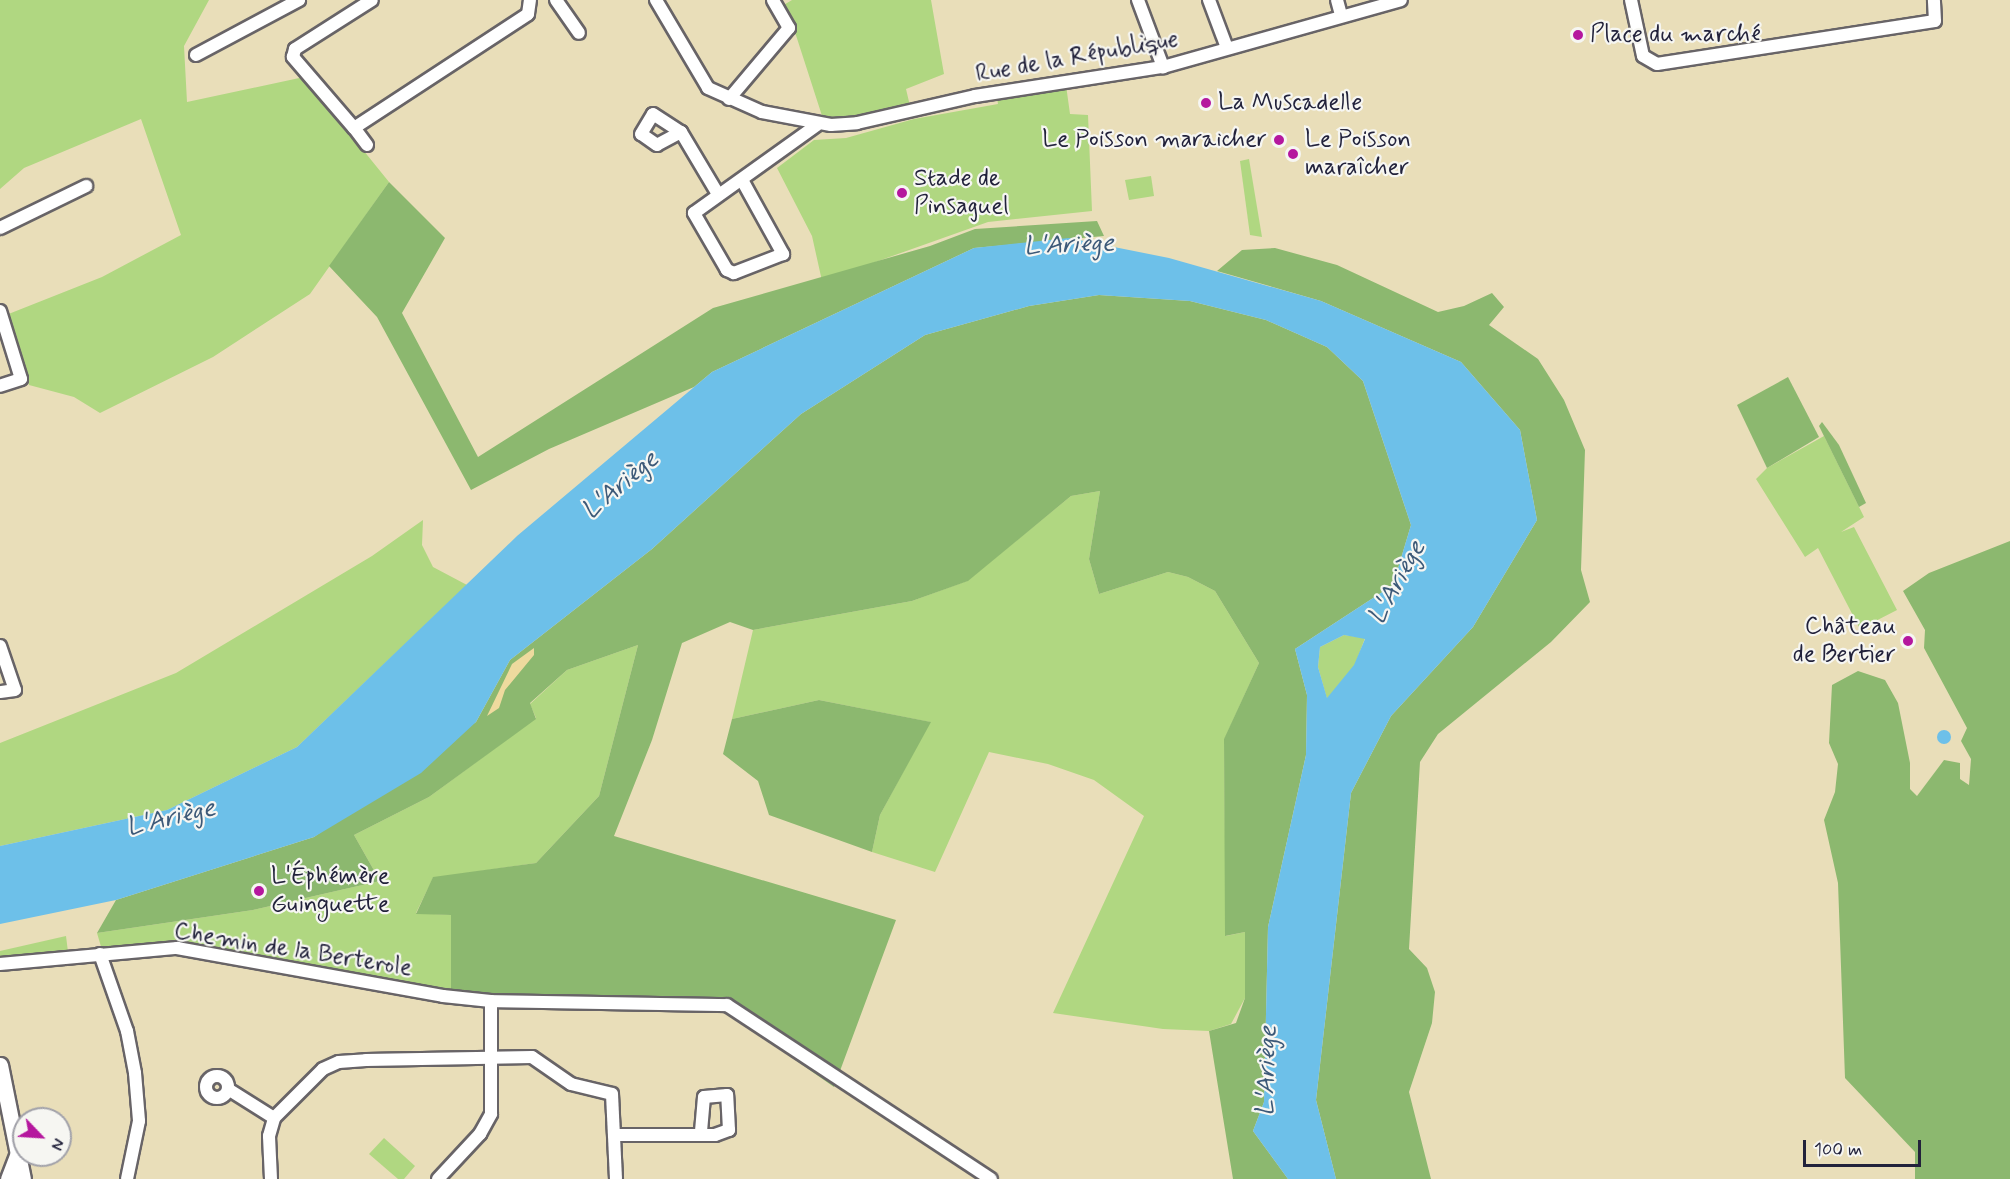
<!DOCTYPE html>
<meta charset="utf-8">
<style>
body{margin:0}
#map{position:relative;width:2010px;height:1179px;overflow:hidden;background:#e9deb9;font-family:Mynerve,sans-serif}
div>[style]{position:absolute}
.green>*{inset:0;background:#b0d781}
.forest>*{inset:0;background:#8cb86f}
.sand>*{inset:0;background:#eeda9e}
.water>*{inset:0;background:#6dc0e9}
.round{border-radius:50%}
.roads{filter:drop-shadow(2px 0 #686467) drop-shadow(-2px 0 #686467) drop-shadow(0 2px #686467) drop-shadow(0 -2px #686467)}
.minor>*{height:12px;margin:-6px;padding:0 6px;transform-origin:6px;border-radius:6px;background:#fff}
.minor>.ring{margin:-6px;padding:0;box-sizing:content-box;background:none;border:12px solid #fff;border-radius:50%}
.major>*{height:15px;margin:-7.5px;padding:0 7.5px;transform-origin:7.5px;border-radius:7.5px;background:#fff}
.dots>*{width:16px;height:16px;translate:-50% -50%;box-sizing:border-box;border:3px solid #f6f6f2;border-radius:50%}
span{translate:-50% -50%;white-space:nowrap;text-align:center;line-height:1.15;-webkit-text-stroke:4.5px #f6f6f2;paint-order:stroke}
.poi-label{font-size:24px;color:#22223b}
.left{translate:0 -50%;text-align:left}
.right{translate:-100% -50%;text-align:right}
.street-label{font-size:24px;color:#22223b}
.water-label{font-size:26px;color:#3c5978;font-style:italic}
.north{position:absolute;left:12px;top:1107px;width:60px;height:60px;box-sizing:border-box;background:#f6f6f2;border:2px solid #a1a1a9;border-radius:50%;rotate:115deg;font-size:16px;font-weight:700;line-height:24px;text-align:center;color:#22223b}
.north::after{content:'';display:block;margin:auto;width:21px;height:27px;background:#b5179e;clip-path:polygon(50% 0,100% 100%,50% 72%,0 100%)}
.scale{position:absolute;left:1803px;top:1140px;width:118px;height:27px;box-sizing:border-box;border:3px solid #22223b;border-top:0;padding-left:8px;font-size:18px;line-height:21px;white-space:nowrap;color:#22223b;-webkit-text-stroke:4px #f6f6f2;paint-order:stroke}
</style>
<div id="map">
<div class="green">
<i style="clip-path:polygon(0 0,209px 0,184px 46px,187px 102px,304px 77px,389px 182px,310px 294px,213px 357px,100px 413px,74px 397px,29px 385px,6px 315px,102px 277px,181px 235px,141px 119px,24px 168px,0 189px)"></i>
<i style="clip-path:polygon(792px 0,931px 0,944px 74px,906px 89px,910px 106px,860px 119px,824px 122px,793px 26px,782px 6px)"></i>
<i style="clip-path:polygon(1066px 85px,1070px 114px,1088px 115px,1092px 211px,988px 222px,822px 281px,812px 236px,777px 168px,814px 140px,846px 138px,914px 119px,998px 104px,997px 98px)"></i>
<i style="clip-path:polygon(1249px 159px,1262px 237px,1250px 235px,1240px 161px)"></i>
<i style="clip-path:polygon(1151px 176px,1154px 196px,1129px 200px,1125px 180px)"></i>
<i style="clip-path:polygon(1824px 436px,1864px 517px,1841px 532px,1854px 527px,1897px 610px,1860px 629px,1818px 548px,1805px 557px,1756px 479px,1767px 468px)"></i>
<i style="clip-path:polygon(1100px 491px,1089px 559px,1099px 594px,1168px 572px,1188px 577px,1215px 591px,1259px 663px,1224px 740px,1226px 936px,1245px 932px,1245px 998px,1231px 1024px,1209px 1031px,1163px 1029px,1053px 1013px,1144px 816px,1094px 780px,1048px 764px,989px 752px,935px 872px,872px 852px,880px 815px,930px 722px,819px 700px,732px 719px,753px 630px,912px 601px,967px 581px,1071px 496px)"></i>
<i style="clip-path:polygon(423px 520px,422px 545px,433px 567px,467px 585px,297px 747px,167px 810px,0 846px,0 743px,176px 673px,372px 556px)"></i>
<i style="clip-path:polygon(1344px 635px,1365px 638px,1355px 665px,1327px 699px,1318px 667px,1320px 647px)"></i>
<i style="clip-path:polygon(638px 645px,599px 796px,536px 863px,433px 878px,416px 913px,451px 915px,451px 991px,255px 962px,174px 945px,102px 950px,97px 933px,253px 910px,380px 881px,354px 835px,429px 797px,536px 718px,530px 704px,567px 670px)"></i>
<i style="clip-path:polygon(66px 936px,68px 952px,0 959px,0 951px)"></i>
<i style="clip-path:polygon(384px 1138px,415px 1166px,404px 1179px,398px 1179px,369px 1154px)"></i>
</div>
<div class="forest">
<i style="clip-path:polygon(389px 182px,445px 238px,402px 313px,478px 457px,713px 308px,930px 246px,975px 229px,1097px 221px,1104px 236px,974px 248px,712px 372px,694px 387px,549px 449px,471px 490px,377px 317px,329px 266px)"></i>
<i style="clip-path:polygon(1275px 248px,1337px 265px,1438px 312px,1464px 306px,1492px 293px,1504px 307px,1489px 325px,1538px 359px,1564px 400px,1585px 450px,1581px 570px,1590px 602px,1551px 642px,1438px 734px,1420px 762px,1409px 949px,1427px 968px,1435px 992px,1432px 1023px,1409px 1092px,1431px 1179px,1336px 1179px,1316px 1100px,1351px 793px,1391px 716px,1473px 627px,1537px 520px,1520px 430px,1461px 362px,1321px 301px,1217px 271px,1242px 250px)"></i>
<i style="clip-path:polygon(1099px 295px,1190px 301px,1266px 320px,1327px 347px,1363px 381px,1411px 525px,1393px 585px,1295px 649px,1307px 695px,1306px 755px,1268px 927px,1264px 1102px,1253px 1131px,1288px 1179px,1233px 1179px,1209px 1031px,1236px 1023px,1245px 998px,1245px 932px,1225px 936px,1224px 739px,1259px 663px,1215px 591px,1188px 577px,1168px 572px,1099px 594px,1089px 559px,1100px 491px,1071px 496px,968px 581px,912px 601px,753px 630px,730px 622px,682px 643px,652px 740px,614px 836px,896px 920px,834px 1087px,725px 1011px,451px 1004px,451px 915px,416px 914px,433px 877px,536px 863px,599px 796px,638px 645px,567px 670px,530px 703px,536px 719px,429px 797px,354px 835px,380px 881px,253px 910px,97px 933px,116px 900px,314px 837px,476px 722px,510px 660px,652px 549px,801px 414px,925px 335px,1029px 306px)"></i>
<i style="clip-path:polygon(1788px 377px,1819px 437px,1767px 468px,1737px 405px)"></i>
<i style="clip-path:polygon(1822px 422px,1839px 445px,1866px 503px,1859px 507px,1819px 426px)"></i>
<i style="clip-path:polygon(2010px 541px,2010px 1179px,1915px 1179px,1915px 1152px,1845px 1078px,1838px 883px,1824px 820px,1835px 792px,1838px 764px,1829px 743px,1832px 685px,1858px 671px,1885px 680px,1898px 703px,1910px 763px,1910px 789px,1917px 796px,1944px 760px,1960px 763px,1960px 779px,1969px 785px,1971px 759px,1961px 741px,1967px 728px,1924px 648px,1925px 630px,1903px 591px,1929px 573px)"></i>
<i style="clip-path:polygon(819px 700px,931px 722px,880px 815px,872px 852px,769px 815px,758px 781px,723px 754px,732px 719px)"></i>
</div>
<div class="sand">
<i style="clip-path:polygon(534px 648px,534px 655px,505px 690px,499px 708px,487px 716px,512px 664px)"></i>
</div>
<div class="water">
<i style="clip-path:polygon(evenodd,1069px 238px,1169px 258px,1321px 301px,1461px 362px,1520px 430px,1537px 520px,1473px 627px,1391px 716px,1351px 793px,1316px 1100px,1336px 1179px,1288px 1179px,1253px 1131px,1264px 1102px,1268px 927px,1306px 755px,1307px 695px,1295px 649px,1393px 585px,1411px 525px,1363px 381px,1327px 347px,1266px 320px,1190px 301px,1099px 295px,1029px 306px,925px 335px,801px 414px,652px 549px,510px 660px,476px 722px,421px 773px,314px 837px,116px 900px,0 924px,0 846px,167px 810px,297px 747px,517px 536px,712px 372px,974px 248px,1069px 238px,1344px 635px,1365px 639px,1354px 665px,1327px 698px,1318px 667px,1320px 647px,1344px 635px)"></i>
<i class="round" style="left:1937px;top:730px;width:14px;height:14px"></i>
</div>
<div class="roads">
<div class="minor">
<i style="left:556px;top:0;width:40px;rotate:55.1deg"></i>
<i style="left:656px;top:0;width:102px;rotate:59.4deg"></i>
<i style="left:708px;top:88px;width:59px;rotate:24deg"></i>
<i style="left:762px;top:112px;width:70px;rotate:10.7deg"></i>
<i style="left:831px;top:125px;width:26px;rotate:-4deg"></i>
<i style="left:857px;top:123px;width:121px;rotate:-12.9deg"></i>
<i style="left:975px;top:96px;width:190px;rotate:-8.8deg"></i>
<i style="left:1163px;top:67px;width:247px;rotate:-15.7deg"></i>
<i style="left:1138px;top:0;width:72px;rotate:69.5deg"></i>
<i style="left:1209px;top:0;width:51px;rotate:69.4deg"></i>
<i style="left:1337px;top:0;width:16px;rotate:75deg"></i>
<i style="left:1631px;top:0;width:57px;rotate:77.9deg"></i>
<i style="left:1643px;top:56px;width:16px;rotate:30deg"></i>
<i style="left:1657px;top:64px;width:281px;rotate:-8.8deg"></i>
<i style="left:1935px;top:21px;width:21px;rotate:-93deg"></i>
<i style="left:196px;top:55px;width:117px;rotate:-28.1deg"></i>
<i style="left:729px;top:99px;width:93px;rotate:-49.8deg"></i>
<i style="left:789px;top:28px;width:32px;rotate:-120deg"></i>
<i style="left:354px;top:128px;width:94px;rotate:-130.7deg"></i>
<i style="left:293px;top:57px;width:8px;rotate:-76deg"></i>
<i style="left:295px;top:49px;width:91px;rotate:-32.5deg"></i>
<i style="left:681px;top:132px;width:27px;rotate:152deg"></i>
<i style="left:657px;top:145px;width:19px;rotate:-145deg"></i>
<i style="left:641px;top:134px;width:23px;rotate:-59deg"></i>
<i style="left:653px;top:114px;width:33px;rotate:33deg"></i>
<i style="left:681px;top:132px;width:72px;rotate:59.2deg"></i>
<i style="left:367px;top:145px;width:21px;rotate:-127deg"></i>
<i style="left:354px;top:128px;width:208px;rotate:-33.2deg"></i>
<i style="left:528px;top:14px;width:14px;rotate:-82deg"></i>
<i style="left:742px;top:180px;width:85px;rotate:61deg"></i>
<i style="left:783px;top:254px;width:53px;rotate:158.8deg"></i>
<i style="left:734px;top:273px;width:8px;rotate:-157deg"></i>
<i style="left:727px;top:270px;width:66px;rotate:-120.1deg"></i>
<i style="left:694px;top:213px;width:151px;rotate:-35.6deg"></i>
<i style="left:0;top:228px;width:96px;rotate:-26deg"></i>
<i style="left:0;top:311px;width:71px;rotate:72.8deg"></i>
<i style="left:21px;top:379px;width:22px;rotate:162deg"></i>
<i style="left:0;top:646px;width:46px;rotate:71.2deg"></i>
<i style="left:15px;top:690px;width:15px;rotate:172deg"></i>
<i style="left:100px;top:954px;width:82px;rotate:70.7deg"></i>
<i style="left:127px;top:1031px;width:43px;rotate:79.2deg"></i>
<i style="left:135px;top:1073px;width:48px;rotate:85.2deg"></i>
<i style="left:139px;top:1121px;width:59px;rotate:101.7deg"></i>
<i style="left:0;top:964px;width:178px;rotate:-5.2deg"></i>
<i style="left:177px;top:948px;width:270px;rotate:10.2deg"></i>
<i style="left:443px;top:996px;width:48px;rotate:5.9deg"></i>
<i style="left:491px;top:1001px;width:236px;rotate:1deg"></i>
<i style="left:727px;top:1005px;width:316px;rotate:33.4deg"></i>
<i class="ring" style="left:206px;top:1076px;width:10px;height:10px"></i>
<i style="left:228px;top:1089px;width:54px;rotate:32.2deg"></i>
<i style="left:614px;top:1135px;width:101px"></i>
<i style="left:715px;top:1135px;width:15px;rotate:-20deg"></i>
<i style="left:729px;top:1130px;width:35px;rotate:-93deg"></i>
<i style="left:727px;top:1095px;width:23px;rotate:175deg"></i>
<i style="left:704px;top:1097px;width:38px;rotate:95deg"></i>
<i style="left:271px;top:1179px;width:43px;rotate:-92.7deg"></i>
<i style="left:269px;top:1136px;width:19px;rotate:-74deg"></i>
<i style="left:274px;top:1118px;width:69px;rotate:-45deg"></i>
<i style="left:323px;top:1069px;width:17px;rotate:-24deg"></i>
<i style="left:339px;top:1062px;width:27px;rotate:-4deg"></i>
<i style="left:366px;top:1060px;width:166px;rotate:-1deg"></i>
<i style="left:532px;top:1057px;width:47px;rotate:34.7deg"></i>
<i style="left:571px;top:1084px;width:42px;rotate:13.7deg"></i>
<i style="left:612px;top:1094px;width:85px;rotate:87.3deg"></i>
<i style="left:438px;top:1179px;width:62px;rotate:-47deg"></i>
<i style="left:480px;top:1134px;width:23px;rotate:-61deg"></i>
<i style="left:491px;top:1114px;width:113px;rotate:-90deg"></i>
</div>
<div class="major">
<i style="left:0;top:1065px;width:116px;rotate:78.6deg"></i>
<i style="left:8px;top:1179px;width:26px;rotate:-69deg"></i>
</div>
</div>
<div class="dots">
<i style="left:1578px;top:35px;background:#b5179e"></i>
<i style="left:1206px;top:103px;background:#b5179e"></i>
<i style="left:1279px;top:140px;background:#b5179e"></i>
<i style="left:1293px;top:154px;background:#b5179e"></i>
<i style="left:902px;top:193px;background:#b5179e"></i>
<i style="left:1908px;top:641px;background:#b5179e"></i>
<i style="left:259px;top:891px;background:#b5179e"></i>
</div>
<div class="poi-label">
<span class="left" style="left:1590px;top:35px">Place du marché</span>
<span class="left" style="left:1218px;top:103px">La Muscadelle</span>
<span class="right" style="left:1267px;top:140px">Le Poisson maraicher</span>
<span class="left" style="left:1305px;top:154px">Le Poisson<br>maraîcher</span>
<span class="left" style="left:914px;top:193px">Stade de<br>Pinsaguel</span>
<span class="right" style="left:1896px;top:641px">Château<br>de Bertier</span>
<span class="left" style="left:271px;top:891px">L'Éphémère<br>Guinguette</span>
</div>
<div class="street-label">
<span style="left:1077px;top:57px;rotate:-10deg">Rue de la République</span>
<span style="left:293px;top:950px;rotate:9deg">Chemin de la Berterole</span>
</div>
<div class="water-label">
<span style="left:1069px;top:246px;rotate:-2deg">L'Ariège</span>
<span style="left:621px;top:486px;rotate:-40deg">L'Ariège</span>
<span style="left:1398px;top:583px;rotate:-61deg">L'Ariège</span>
<span style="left:171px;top:819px;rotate:-13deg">L'Ariège</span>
<span style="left:1268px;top:1071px;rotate:-88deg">L'Ariège</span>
</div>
<div class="north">N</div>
<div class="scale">100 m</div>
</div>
